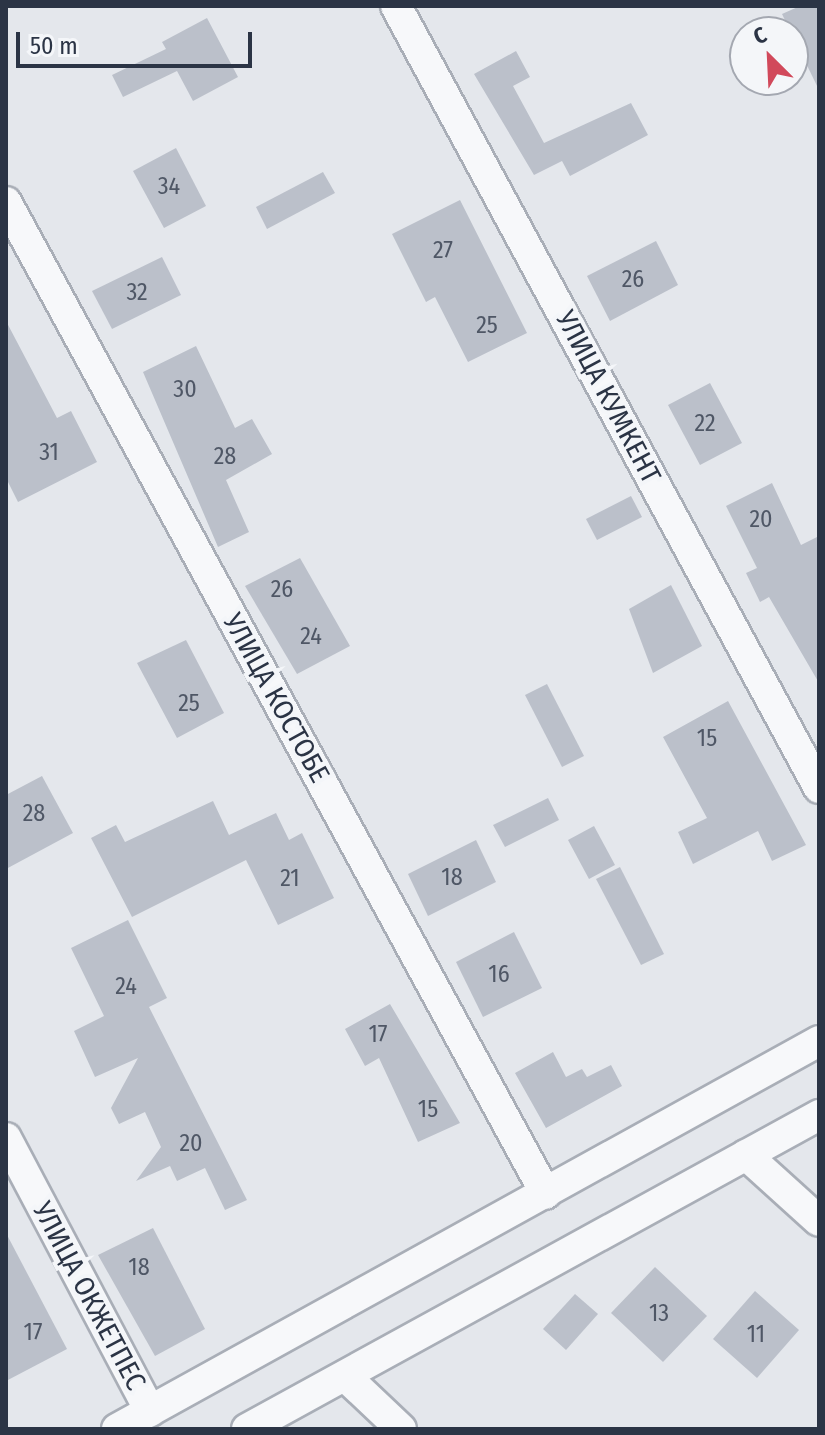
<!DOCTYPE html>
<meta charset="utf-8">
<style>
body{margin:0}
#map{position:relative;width:825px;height:1435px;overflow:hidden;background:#e4e7ec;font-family:"Fira Sans Condensed",sans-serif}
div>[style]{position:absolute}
.building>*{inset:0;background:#bbc0ca}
.roads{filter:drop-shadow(2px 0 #a9aeb7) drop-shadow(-2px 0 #a9aeb7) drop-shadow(0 2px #a9aeb7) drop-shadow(0 -2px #a9aeb7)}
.minor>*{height:30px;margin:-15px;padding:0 15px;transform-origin:15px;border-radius:15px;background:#f7f8fa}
span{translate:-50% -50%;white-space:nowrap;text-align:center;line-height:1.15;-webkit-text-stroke:8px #f4f6f9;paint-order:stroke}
.number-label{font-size:24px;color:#4f5766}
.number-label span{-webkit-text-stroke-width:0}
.street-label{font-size:28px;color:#2b3445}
.frame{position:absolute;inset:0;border:8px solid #2b3445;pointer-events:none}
.north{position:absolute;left:729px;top:16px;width:80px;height:80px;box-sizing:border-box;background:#f4f6f9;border:2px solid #a4a8b1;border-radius:50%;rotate:336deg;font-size:22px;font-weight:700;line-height:32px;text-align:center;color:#2b3445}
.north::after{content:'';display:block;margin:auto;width:28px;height:36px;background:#d1495b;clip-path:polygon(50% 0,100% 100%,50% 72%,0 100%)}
.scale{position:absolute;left:16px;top:32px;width:236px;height:36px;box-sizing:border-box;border:4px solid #2b3445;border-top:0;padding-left:10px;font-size:24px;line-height:28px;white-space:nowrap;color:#2b3445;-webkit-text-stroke:6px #f4f6f9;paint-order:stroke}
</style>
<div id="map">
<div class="building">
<i style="clip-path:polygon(800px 6px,819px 6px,819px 90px,782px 14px)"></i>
<i style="clip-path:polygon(207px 18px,238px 77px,193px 101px,177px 71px,123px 97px,112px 75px,166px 49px,162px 42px)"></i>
<i style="clip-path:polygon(516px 51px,530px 77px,513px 86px,544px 143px,631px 103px,648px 135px,570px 176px,562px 161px,534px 175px,474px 74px)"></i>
<i style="clip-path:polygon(176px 148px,206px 206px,164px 228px,133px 171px)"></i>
<i style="clip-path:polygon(323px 172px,335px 193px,267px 229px,256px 207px)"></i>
<i style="clip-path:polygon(460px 200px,527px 333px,468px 362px,435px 297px,426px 302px,392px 234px)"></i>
<i style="clip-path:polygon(656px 241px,678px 285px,610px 321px,587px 276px)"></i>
<i style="clip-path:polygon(162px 257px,181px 295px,112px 329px,92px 291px)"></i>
<i style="clip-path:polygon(6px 321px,57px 418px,71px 411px,97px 462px,18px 502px,6px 478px)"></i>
<i style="clip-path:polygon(196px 346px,235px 428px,252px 419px,272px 454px,226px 480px,249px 532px,218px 547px,143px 372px)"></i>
<i style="clip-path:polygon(710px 383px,742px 443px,700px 465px,668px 405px)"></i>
<i style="clip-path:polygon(772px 483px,801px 545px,819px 536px,819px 683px,769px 597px,760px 602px,746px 573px,757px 568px,726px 506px)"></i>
<i style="clip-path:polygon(631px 496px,642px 517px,597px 540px,586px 519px)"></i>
<i style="clip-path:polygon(300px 558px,350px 646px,297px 674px,245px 586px)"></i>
<i style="clip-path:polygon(671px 585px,702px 646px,653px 673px,629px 609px)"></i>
<i style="clip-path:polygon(186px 640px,224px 713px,177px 738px,137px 663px)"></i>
<i style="clip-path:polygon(547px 684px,584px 756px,562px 767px,525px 695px)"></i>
<i style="clip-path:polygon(728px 701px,806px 845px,772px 861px,758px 831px,693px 864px,678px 832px,707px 818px,663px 737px)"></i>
<i style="clip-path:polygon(42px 776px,73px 833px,6px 869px,6px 795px)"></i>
<i style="clip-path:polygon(548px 798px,559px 820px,505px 847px,493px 825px)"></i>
<i style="clip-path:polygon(213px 801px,229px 835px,276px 813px,289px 840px,302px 833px,334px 898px,278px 925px,246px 860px,132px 917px,91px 838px,116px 825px,125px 842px)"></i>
<i style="clip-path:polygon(594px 826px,615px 865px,589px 879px,568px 840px)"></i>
<i style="clip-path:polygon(476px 840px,496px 882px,428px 916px,408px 874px)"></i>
<i style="clip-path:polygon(620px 867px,664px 954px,641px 965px,596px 879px)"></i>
<i style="clip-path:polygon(128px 920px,167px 998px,149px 1007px,247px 1200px,225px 1210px,205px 1168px,177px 1181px,170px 1166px,136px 1181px,161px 1147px,145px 1112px,119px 1124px,111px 1108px,138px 1058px,95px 1077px,74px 1031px,104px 1016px,71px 948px)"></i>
<i style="clip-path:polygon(514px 932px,542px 988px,483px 1017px,456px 962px)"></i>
<i style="clip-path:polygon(390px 1004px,460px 1123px,418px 1142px,379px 1058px,365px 1066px,345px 1029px)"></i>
<i style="clip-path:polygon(553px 1052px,566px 1077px,582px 1069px,587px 1077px,611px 1065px,622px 1086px,546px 1128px,515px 1073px)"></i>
<i style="clip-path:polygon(153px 1228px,205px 1329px,155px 1356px,98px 1255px)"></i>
<i style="clip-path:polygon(6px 1233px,67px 1349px,6px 1381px)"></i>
<i style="clip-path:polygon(655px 1267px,707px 1316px,663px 1362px,611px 1313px)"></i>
<i style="clip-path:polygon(755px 1291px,799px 1330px,757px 1378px,713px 1339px)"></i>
<i style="clip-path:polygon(575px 1294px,598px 1314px,566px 1350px,543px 1329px)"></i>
</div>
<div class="roads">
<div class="minor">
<i style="left:396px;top:6px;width:889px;rotate:61.59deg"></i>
<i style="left:6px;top:202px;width:1129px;rotate:61.44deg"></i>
<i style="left:6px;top:1138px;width:309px;rotate:62.2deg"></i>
<i style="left:746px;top:1155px;width:98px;rotate:42.1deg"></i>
<i style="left:345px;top:1376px;width:77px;rotate:43.4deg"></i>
<i style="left:117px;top:1429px;width:802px;rotate:-28.93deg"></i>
<i style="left:247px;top:1429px;width:653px;rotate:-28.76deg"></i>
</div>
</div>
<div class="number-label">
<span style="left:169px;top:187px">34</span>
<span style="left:443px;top:251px">27</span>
<span style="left:633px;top:280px">26</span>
<span style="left:137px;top:293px">32</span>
<span style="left:487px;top:326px">25</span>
<span style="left:185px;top:390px">30</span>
<span style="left:705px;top:424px">22</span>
<span style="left:49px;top:453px">31</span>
<span style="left:225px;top:457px">28</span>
<span style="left:761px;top:520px">20</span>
<span style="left:282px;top:590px">26</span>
<span style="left:311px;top:637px">24</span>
<span style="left:189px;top:704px">25</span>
<span style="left:707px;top:739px">15</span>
<span style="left:34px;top:814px">28</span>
<span style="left:452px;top:878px">18</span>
<span style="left:290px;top:879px">21</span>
<span style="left:499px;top:975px">16</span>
<span style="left:126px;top:987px">24</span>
<span style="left:378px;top:1035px">17</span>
<span style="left:428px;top:1110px">15</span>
<span style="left:191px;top:1144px">20</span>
<span style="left:139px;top:1268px">18</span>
<span style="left:659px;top:1314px">13</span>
<span style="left:33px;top:1333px">17</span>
<span style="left:756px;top:1335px">11</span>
</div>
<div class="street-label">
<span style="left:608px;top:397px;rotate:62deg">УЛИЦА КУМКЕНТ</span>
<span style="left:276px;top:698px;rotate:61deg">УЛИЦА КОСТОБЕ</span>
<span style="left:89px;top:1296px;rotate:62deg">УЛИЦА ОКЖЕТПЕС</span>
</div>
<div class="frame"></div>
<div class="north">С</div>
<div class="scale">50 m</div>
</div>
